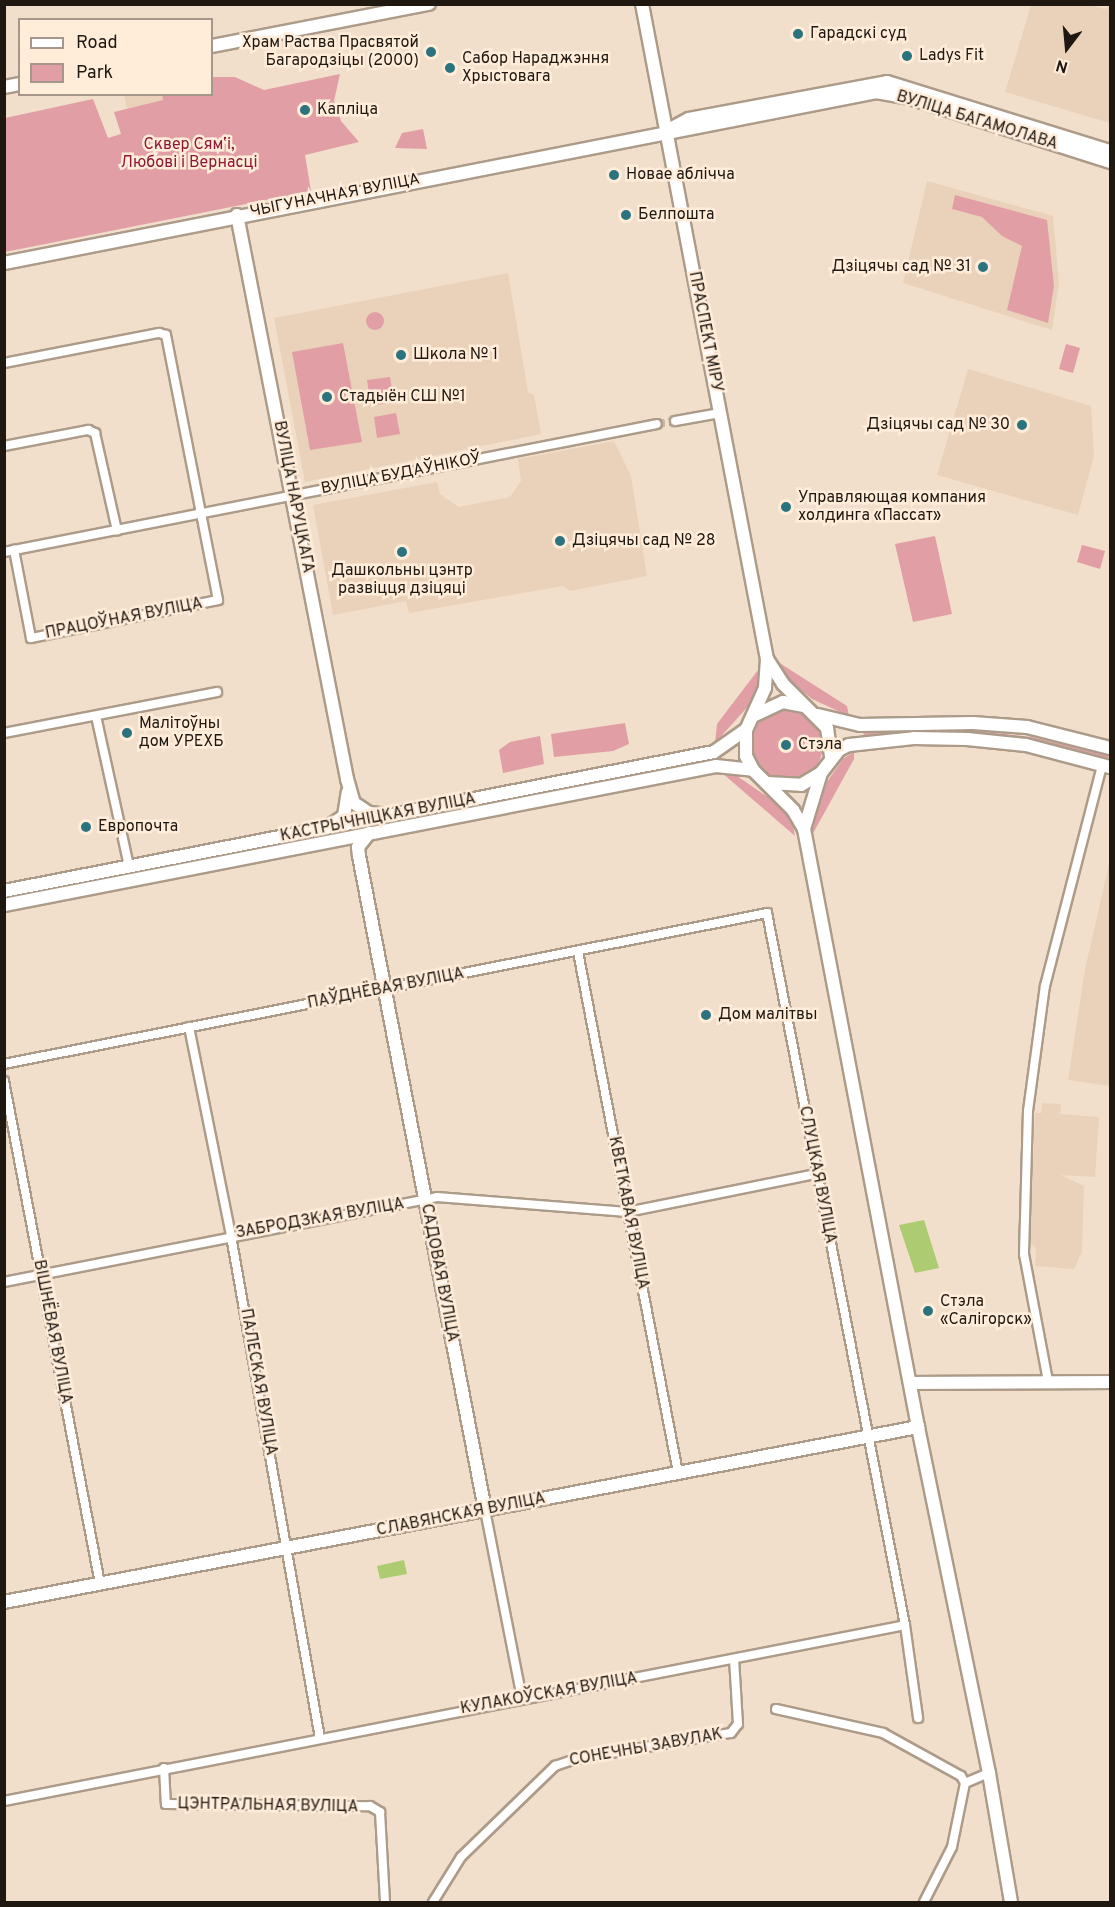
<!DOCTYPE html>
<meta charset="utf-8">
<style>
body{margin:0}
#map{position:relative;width:1115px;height:1907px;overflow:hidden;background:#f1dfcc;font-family:Overpass,sans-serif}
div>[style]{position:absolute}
.built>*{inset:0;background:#ead2ba}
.green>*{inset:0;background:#e29ea5}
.round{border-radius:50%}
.water>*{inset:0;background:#adcc72}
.street-tunnel>*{height:8px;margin-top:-4px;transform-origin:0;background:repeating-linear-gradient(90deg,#c7b7a7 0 8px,transparent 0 12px)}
.roads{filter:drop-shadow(2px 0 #ad9b89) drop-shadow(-2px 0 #ad9b89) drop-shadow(0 2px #ad9b89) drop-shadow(0 -2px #ad9b89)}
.street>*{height:8px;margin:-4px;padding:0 4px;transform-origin:4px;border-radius:4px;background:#fff}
.secondary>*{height:12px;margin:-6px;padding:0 6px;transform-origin:6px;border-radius:6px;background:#fff}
.dots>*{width:16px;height:16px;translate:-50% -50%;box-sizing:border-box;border:3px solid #ffecd9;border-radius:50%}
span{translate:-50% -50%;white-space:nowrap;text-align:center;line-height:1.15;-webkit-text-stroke:5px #ffecd9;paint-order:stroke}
.poi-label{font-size:16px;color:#1f1811}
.left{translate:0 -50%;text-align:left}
.right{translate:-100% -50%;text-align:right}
.street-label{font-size:16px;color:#1f1811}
.park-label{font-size:16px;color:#8e1837}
.frame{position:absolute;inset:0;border:6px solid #1f1811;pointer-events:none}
.legend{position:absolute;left:18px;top:18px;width:195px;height:78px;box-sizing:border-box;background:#ffecd9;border:2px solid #a59789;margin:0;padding:8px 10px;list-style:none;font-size:18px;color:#1f1811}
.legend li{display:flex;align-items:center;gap:12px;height:30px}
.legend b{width:30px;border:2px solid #a59789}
.north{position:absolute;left:1037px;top:18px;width:60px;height:60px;-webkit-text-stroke:4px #ffecd9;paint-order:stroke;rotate:196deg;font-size:16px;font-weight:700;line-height:24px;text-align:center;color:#1f1811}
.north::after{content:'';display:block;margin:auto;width:21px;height:27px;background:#1f1811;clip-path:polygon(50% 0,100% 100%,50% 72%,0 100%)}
</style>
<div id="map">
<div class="built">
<i style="clip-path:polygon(1031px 5px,1089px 5px,1105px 9px,1110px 5px,1110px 123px,1005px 92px)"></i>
<i style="clip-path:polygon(124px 95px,162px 95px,164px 100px,127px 109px)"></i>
<i style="clip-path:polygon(927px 181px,1053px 216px,1059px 283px,1052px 330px,903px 283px)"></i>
<i style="clip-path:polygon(508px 273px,528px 392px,534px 395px,541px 434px,305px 482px,274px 318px)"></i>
<i style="clip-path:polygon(968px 369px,1091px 406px,1094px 456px,1078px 515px,937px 475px)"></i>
<i style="clip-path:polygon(614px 441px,631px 476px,647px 576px,570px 591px,563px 586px,409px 613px,406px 601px,333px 615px,313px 505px,437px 482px,440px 494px,459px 507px,510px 497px,521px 481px,518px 459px)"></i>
<i style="clip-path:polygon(1110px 860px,1110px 1086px,1068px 1080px,1085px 969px)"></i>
<i style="clip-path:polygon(1042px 1103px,1061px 1104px,1060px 1114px,1099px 1117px,1095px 1177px,1061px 1175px,1084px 1186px,1082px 1252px,1074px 1269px,1035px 1266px,1036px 1248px,1030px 1242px,1035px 1113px,1041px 1113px)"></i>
</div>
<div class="green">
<i style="clip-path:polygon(340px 74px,334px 101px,341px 121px,359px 142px,305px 155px,311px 191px,5px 252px,5px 118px,93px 99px,108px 138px,121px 134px,114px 112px,163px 100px,162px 95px,212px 94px,212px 77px,235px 77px,264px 90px)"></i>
<i style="clip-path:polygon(423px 129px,427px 149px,395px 148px,402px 133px)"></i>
<i style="clip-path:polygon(955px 195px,1047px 220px,1054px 286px,1048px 323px,1007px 310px,1022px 246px,1002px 236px,982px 217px,952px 209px)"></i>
<i class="round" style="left:366px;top:312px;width:18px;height:18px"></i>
<i style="clip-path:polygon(343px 343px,362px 442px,310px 450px,292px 352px)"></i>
<i style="clip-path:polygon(1066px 344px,1080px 348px,1073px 373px,1059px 369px)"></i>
<i style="clip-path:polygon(390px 377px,394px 402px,371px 406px,367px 380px)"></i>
<i style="clip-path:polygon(396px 413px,400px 434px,377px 438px,374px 417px)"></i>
<i style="clip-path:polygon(935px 536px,952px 614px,913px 622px,895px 544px)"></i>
<i style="clip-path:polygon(1082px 545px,1105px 551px,1100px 569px,1077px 562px)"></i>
<i style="clip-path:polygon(778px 662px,847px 706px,849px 716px,812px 699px,782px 674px)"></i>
<i style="clip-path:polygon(758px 670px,760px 681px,753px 701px,715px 743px,717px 724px)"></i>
<i class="round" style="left:751px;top:709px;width:72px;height:72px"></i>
<i style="clip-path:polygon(625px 723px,629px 744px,613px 751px,554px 757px,551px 734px)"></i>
<i style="clip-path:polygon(943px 727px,1032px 737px,1109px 756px,1107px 760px,1040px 744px,932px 733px,864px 736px,863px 731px)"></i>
<i style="clip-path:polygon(540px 736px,544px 764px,503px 773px,499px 750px,510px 742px)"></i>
<i style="clip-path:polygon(854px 752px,854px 759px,811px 837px,822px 789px,843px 759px)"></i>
<i style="clip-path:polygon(721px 772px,737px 776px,781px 806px,792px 821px,795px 836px)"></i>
</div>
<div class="water">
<i style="clip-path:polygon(924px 1220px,939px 1268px,915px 1273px,899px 1225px)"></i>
<i style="clip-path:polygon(404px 1560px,407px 1574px,380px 1579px,377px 1566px)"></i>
</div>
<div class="street-tunnel">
<i style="left:657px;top:424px;width:18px;rotate:-9deg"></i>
</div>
<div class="roads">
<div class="street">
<i style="left:4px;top:363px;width:158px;rotate:-11deg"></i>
<i style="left:159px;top:333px;width:7px;rotate:16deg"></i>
<i style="left:166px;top:335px;width:270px;rotate:78.9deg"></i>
<i style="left:218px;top:600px;width:191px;rotate:168.5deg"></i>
<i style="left:31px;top:638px;width:90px;rotate:-100.9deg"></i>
<i style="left:675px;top:421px;width:46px;rotate:-10.1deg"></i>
<i style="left:4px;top:446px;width:86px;rotate:-10.8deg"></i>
<i style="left:88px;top:430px;width:8px;rotate:23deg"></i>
<i style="left:95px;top:433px;width:100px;rotate:77.3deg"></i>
<i style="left:4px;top:552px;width:665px;rotate:-11.09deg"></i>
<i style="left:96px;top:716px;width:154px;rotate:77.6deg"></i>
<i style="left:4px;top:733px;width:217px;rotate:-10.9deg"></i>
<i style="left:578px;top:952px;width:531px;rotate:79.13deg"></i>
<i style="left:189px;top:1027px;width:213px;rotate:78.6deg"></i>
<i style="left:231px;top:1236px;width:510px;rotate:79.95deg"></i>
<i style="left:4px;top:1064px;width:778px;rotate:-11.19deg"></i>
<i style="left:767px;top:913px;width:725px;rotate:79.03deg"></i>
<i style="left:905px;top:1625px;width:94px;rotate:82deg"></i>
<i style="left:4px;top:1081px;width:512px;rotate:79.19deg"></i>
<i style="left:4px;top:1282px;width:441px;rotate:-11.1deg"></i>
<i style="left:437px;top:1197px;width:191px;rotate:4.5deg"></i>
<i style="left:627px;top:1212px;width:193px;rotate:-11.4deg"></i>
<i style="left:1048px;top:1381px;width:129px;rotate:-100.7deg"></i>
<i style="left:1024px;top:1254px;width:143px;rotate:-88.4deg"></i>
<i style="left:1028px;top:1111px;width:126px;rotate:-82.3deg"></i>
<i style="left:1045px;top:986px;width:228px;rotate:-75.5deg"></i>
<i style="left:485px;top:1510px;width:192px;rotate:78.9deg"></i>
<i style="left:776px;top:1709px;width:110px;rotate:12.6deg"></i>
<i style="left:883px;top:1733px;width:89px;rotate:28.9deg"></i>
<i style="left:961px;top:1776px;width:8px;rotate:60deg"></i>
<i style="left:965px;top:1783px;width:65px;rotate:101.5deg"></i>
<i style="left:952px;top:1847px;width:62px;rotate:117deg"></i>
<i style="left:164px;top:1768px;width:36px;rotate:87deg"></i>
<i style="left:166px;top:1804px;width:204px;rotate:0.6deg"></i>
<i style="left:370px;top:1806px;width:12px;rotate:31deg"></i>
<i style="left:380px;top:1812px;width:90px;rotate:86.8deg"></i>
<i style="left:965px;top:1783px;width:26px;rotate:-23deg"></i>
<i style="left:4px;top:1801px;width:918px;rotate:-11.05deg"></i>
<i style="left:433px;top:1902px;width:53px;rotate:-58.1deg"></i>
<i style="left:461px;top:1857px;width:131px;rotate:-44.1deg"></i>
<i style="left:555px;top:1766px;width:21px;rotate:-19deg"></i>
<i style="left:575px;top:1759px;width:158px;rotate:-9.5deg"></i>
<i style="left:731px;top:1733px;width:11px;rotate:-52deg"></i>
<i style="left:738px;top:1724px;width:65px;rotate:-93.5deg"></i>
</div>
<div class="secondary">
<i style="left:642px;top:4px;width:667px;rotate:79.2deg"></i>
<i style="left:767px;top:659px;width:29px;rotate:94deg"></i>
<i style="left:765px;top:688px;width:46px;rotate:114.3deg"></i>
<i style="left:746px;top:730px;width:26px;rotate:90deg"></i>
<i style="left:746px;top:756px;width:16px;rotate:63deg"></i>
<i style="left:753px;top:770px;width:57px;rotate:45deg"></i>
<i style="left:793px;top:810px;width:22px;rotate:60deg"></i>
<i style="left:212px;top:46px;width:221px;rotate:-11deg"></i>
<i style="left:4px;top:87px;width:16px;rotate:-11deg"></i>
<i style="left:670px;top:129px;width:21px;rotate:-28deg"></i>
<i style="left:689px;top:119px;width:201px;rotate:-10.6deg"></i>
<i style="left:887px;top:82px;width:233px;rotate:17.2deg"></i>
<i style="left:237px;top:215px;width:575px;rotate:78.96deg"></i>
<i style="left:347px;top:779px;width:25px;rotate:74deg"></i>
<i style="left:354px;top:803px;width:18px;rotate:34deg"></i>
<i style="left:369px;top:813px;width:11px;rotate:5deg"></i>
<i style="left:4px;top:263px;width:889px;rotate:-11.09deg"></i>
<i style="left:876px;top:92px;width:35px;rotate:10deg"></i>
<i style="left:910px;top:98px;width:210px;rotate:17.7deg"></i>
<i style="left:767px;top:659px;width:30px;rotate:57deg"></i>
<i style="left:783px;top:684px;width:62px;rotate:45deg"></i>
<i style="left:827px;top:728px;width:30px;rotate:82deg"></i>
<i style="left:755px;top:715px;width:31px;rotate:-25deg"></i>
<i style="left:783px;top:702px;width:20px;rotate:11deg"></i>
<i style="left:818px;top:715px;width:43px;rotate:13.4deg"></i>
<i style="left:860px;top:725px;width:113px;rotate:-1deg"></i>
<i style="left:973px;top:723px;width:54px;rotate:4.2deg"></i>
<i style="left:1027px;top:727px;width:86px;rotate:14.2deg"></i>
<i style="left:767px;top:783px;width:34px;rotate:3deg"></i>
<i style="left:801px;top:785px;width:23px;rotate:-31deg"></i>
<i style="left:331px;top:825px;width:16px;rotate:-35deg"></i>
<i style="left:344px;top:816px;width:24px;rotate:-81deg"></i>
<i style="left:369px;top:833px;width:18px;rotate:128deg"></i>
<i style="left:358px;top:847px;width:9px;rotate:84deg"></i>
<i style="left:359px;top:856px;width:666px;rotate:79.09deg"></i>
<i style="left:4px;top:891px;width:723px;rotate:-11.08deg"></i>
<i style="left:714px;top:752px;width:39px;rotate:-35deg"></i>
<i style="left:4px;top:905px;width:725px;rotate:-11.05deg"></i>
<i style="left:716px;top:766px;width:37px;rotate:6deg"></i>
<i style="left:911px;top:1383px;width:199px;rotate:-0.3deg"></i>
<i style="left:4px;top:1602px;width:931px;rotate:-10.84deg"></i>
<i style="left:1011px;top:1902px;width:131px;rotate:-99.7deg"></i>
<i style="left:989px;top:1773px;width:353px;rotate:-101.6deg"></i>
<i style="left:918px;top:1427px;width:609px;rotate:-100.79deg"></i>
<i style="left:804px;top:829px;width:59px;rotate:-73.1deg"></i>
<i style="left:821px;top:773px;width:29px;rotate:-52deg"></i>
<i style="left:839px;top:750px;width:11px;rotate:-27deg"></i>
<i style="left:849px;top:745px;width:65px;rotate:-6.1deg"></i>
<i style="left:914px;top:738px;width:53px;rotate:1.1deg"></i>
<i style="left:967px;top:739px;width:59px;rotate:5.8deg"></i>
<i style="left:1026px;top:745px;width:87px;rotate:14.7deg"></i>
</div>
</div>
<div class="dots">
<i style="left:798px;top:34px;background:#2b737e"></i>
<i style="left:431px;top:52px;background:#2b737e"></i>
<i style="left:907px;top:56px;background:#2b737e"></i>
<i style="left:450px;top:68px;background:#2b737e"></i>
<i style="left:305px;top:110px;background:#2b737e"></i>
<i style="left:614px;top:175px;background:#2b737e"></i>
<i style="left:626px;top:215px;background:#2b737e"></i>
<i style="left:983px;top:267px;background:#2b737e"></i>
<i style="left:401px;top:355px;background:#2b737e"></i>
<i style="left:327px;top:397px;background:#2b737e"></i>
<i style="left:1022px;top:425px;background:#2b737e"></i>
<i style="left:786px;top:507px;background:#2b737e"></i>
<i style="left:560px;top:541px;background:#2b737e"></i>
<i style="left:402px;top:552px;background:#2b737e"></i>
<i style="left:127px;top:733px;background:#2b737e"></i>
<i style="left:786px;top:745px;background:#2b737e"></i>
<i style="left:86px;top:827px;background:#2b737e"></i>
<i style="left:706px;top:1015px;background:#2b737e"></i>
<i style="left:928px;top:1311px;background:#2b737e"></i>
</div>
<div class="poi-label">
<span class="left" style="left:810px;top:34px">Гарадскі суд</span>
<span class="right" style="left:419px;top:52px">Храм Раства Прасвятой<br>Багародзіцы (2000)</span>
<span class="left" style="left:919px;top:56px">Ladys Fit</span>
<span class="left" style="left:462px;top:68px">Сабор Нараджэння<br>Хрыстовага</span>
<span class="left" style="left:317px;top:110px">Капліца</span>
<span class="left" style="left:626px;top:175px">Новае аблічча</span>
<span class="left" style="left:638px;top:215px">Белпошта</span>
<span class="right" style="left:971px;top:267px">Дзіцячы сад № 31</span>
<span class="left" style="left:413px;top:355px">Школа № 1</span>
<span class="left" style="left:339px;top:397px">Стадыён СШ №1</span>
<span class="right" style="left:1010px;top:425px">Дзіцячы сад № 30</span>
<span class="left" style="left:798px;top:507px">Управляющая компания<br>холдинга «Пассат»</span>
<span class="left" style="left:572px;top:541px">Дзіцячы сад № 28</span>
<span style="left:402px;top:580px">Дашкольны цэнтр<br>развіцця дзіцяці</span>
<span class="left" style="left:139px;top:733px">Малітоўны<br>дом УРЕХБ</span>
<span class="left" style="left:798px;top:745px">Стэла</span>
<span class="left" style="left:98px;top:827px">Европочта</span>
<span class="left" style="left:718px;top:1015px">Дом малітвы</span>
<span class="left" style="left:940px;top:1311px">Стэла<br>«Салігорск»</span>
</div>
<div class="street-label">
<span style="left:977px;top:121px;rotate:17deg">ВУЛІЦА БАГАМОЛАВА</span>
<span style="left:335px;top:196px;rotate:-11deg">ЧЫГУНАЧНАЯ ВУЛІЦА</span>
<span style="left:705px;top:332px;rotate:79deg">ПРАСПЕКТ МІРУ</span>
<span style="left:401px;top:474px;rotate:-11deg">ВУЛІЦА БУДАЎНІКОЎ</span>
<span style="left:293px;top:497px;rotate:79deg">ВУЛІЦА НАРУЦКАГА</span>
<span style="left:124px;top:619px;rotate:-11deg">ПРАЦОЎНАЯ ВУЛІЦА</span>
<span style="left:378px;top:818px;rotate:-11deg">КАСТРЫЧНІЦКАЯ ВУЛІЦА</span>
<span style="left:386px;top:989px;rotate:-11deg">ПАЎДНЁВАЯ ВУЛІЦА</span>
<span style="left:817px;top:1175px;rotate:79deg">СЛУЦКАЯ ВУЛІЦА</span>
<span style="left:628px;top:1213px;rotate:79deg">КВЕТКАВАЯ ВУЛІЦА</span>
<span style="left:320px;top:1219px;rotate:-10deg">ЗАБРОДЗКАЯ ВУЛІЦА</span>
<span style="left:439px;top:1273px;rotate:79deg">САДОВАЯ ВУЛІЦА</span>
<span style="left:52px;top:1332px;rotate:79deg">ВІШНЁВАЯ ВУЛІЦА</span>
<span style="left:258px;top:1382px;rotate:80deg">ПАЛЕСКАЯ ВУЛІЦА</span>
<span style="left:461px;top:1515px;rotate:-11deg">СЛАВЯНСКАЯ ВУЛІЦА</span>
<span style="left:549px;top:1694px;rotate:-10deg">КУЛАКОЎСКАЯ ВУЛІЦА</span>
<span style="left:646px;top:1748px;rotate:-10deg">СОНЕЧНЫ ЗАВУЛАК</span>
<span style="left:268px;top:1806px;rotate:1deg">ЦЭНТРАЛЬНАЯ ВУЛІЦА</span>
</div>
<div class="park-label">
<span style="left:189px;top:154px">Сквер Сямʼі,<br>Любові і Вернасці</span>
</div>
<div class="frame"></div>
<ul class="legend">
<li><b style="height:8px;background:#fff"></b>Road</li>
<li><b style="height:16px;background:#e29ea5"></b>Park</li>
</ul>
<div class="north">N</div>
</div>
